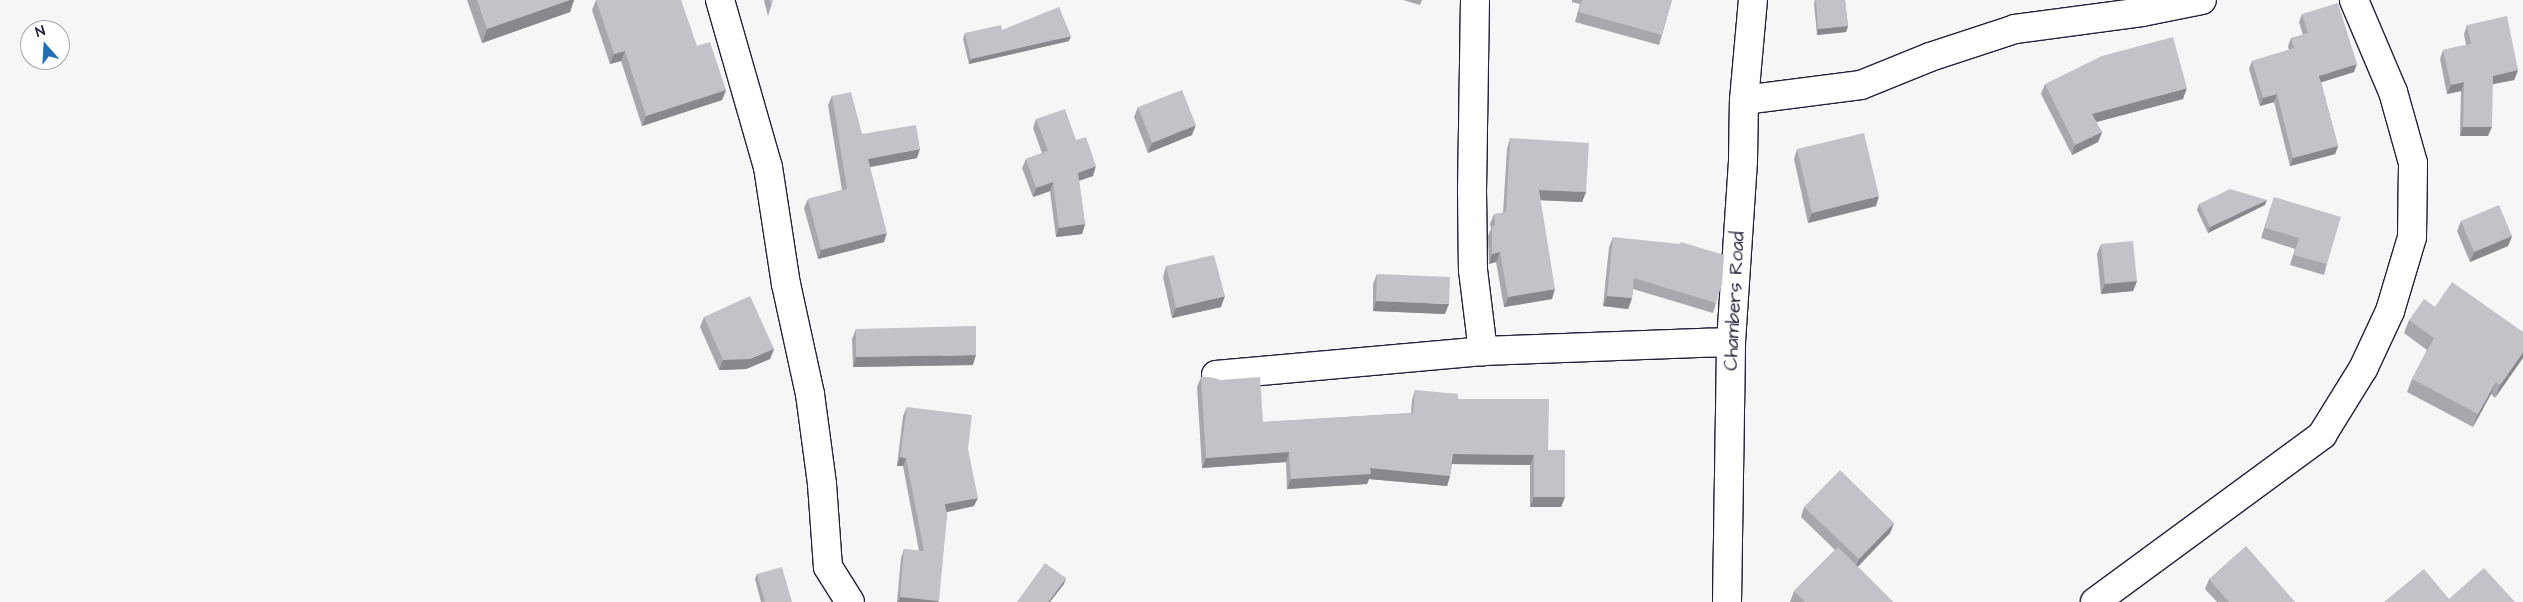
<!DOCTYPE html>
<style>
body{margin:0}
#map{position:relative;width:2523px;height:602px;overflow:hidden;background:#f6f6f7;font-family:"Architects Daughter",sans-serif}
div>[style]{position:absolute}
.roads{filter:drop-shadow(1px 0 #22223b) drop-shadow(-1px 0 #22223b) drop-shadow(0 1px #22223b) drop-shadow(0 -1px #22223b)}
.minor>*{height:28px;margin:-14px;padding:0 14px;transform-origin:14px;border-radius:14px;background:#fff}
.wall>*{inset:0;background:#a7a7ad}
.shaded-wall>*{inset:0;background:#88888d}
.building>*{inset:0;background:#c2c2c9}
span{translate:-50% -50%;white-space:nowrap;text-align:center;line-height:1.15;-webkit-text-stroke:4px #fff;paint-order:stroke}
.street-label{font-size:19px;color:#22223b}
.north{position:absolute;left:20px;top:20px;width:50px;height:50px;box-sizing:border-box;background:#fff;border:1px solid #a7a7b1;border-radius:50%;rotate:341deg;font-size:14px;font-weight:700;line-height:20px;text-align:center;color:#22223b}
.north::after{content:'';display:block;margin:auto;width:18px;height:22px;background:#1f6fb2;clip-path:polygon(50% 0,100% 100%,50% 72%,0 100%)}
</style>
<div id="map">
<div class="roads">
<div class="minor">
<i style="left:720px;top:0;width:174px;rotate:74deg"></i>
<i style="left:768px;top:167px;width:118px;rotate:81.3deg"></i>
<i style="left:786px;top:284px;width:113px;rotate:77.7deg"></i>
<i style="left:810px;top:394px;width:91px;rotate:82.4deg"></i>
<i style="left:822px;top:484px;width:83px;rotate:85.9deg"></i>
<i style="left:828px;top:567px;width:41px;rotate:57.8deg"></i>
<i style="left:1475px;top:0;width:190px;rotate:90.9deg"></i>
<i style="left:1472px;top:190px;width:80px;rotate:89.3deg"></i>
<i style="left:1473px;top:270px;width:82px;rotate:83deg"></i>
<i style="left:1744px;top:100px;width:118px;rotate:-7.3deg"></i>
<i style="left:1861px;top:85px;width:74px;rotate:-22.1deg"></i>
<i style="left:1930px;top:57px;width:89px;rotate:-18.2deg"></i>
<i style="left:2015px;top:29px;width:128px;rotate:-7.6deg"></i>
<i style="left:2142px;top:12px;width:61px;rotate:-11.3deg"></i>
<i style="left:1216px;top:375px;width:268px;rotate:-5.1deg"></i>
<i style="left:1483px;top:351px;width:248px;rotate:-2.1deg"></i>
<i style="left:1727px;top:602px;width:260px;rotate:-89.1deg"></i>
<i style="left:1731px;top:342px;width:181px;rotate:-86.2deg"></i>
<i style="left:1743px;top:161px;width:61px;rotate:-89.1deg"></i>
<i style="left:1744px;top:100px;width:100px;rotate:-84.9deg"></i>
<i style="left:2095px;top:602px;width:282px;rotate:-36.3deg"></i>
<i style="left:2322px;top:435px;width:78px;rotate:-58.2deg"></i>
<i style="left:2363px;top:369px;width:64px;rotate:-65deg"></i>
<i style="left:2390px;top:311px;width:77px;rotate:-73.4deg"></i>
<i style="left:2412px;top:237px;width:74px;rotate:-89.2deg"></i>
<i style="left:2413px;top:163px;width:74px;rotate:-105.7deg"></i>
<i style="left:2393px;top:92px;width:100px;rotate:-113deg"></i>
</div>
</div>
<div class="wall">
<i style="clip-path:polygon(467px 0,574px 0,570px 12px,482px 43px)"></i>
<i style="clip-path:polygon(596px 0,697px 46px,726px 90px,722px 100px,642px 126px,621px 61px,610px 64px,592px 10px)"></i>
<i style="clip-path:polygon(764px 0,773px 0,768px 16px)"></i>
<i style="clip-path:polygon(1403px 0,1422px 0,1420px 5px)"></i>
<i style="clip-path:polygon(1572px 0,1672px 0,1662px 35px,1659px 45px,1575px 22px,1580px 4px,1572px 2px)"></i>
<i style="clip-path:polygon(1815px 0,1845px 0,1848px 26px,1846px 32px,1817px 35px,1814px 4px)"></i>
<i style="clip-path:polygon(2302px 14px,2354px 72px,2321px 82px,2338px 146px,2335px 154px,2290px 166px,2274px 102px,2260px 106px,2249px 69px,2252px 61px,2289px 50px,2288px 46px,2291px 38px,2303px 35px,2299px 22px)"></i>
<i style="clip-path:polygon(2467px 25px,2518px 70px,2514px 80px,2492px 84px,2488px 136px,2460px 136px,2461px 91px,2447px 94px,2440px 59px,2443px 50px,2466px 45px,2464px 34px)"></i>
<i style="clip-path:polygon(1002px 30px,1069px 41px,969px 64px,963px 39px,965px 33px)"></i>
<i style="clip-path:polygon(2045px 84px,2183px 99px,2096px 122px,2102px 132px,2098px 142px,2072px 155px,2041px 94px)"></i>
<i style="clip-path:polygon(832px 96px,862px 134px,917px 158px,870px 167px,884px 242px,818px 259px,804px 208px,808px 199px,842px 190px,828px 105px)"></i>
<i style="clip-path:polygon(1138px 107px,1192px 135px,1148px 153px,1134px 117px)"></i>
<i style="clip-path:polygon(1036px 119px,1076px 140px,1093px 176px,1079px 181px,1085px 224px,1082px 234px,1056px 237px,1050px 191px,1033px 197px,1022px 168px,1026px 159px,1042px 153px,1033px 128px)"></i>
<i style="clip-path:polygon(1510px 138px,1586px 192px,1582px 202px,1540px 200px,1552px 299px,1504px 307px,1496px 262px,1489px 264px,1488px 236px,1491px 229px,1490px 224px,1494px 214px,1503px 213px,1507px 149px)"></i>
<i style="clip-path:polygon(1797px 149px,1876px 206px,1808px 223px,1794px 159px)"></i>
<i style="clip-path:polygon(2274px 197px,2327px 264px,2324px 275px,2290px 265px,2295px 249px,2261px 238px)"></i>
<i style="clip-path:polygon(2199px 204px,2265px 205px,2208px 233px,2197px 210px)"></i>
<i style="clip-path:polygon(2461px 221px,2512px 236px,2508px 246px,2470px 262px,2457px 231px)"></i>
<i style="clip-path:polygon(1613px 237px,1716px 303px,1713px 313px,1633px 289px,1632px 298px,1628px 309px,1603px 306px,1609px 247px)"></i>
<i style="clip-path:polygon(2101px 244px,2137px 281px,2133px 291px,2101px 294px,2097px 254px)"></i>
<i style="clip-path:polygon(1166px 266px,1221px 307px,1172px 318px,1163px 277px)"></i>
<i style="clip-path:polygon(1377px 274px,1445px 314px,1373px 311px,1373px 284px)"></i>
<i style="clip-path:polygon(2435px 307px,2523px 332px,2495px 398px,2491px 394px,2473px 427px,2407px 392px,2412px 379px,2427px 350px,2404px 333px,2409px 320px)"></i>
<i style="clip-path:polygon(704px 317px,774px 349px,770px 359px,746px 369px,719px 370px,700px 327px)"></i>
<i style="clip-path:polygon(856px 329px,973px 365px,853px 367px,852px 339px)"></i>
<i style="clip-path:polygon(1201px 377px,1263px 422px,1411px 413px,1412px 400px,1415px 390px,1458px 399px,1548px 450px,1565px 497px,1561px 507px,1530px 507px,1530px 465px,1452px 464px,1450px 476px,1447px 486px,1369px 479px,1367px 484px,1287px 489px,1286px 462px,1202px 468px,1197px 387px)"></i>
<i style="clip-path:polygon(907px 407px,968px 449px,974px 506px,947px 512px,938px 602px,897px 602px,901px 558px,904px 549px,919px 551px,903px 466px,897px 466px,903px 416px)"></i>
<i style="clip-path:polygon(1804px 507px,1894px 523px,1890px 533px,1858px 567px,1893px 602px,1790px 602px,1794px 591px,1835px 550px,1801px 517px)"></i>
<i style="clip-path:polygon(757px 574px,792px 602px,761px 602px,755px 579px)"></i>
<i style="clip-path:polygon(2209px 579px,2295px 602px,2217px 602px,2205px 589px)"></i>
</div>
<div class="shaded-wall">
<i style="clip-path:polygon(570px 0,574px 0,570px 12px,482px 43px,487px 29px)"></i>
<i style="clip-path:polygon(1848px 26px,1846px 32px,1817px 35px,1818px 29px)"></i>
<i style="clip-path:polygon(1071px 36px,1069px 41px,969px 64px,971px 59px)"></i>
<i style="clip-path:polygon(625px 51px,621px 61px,610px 64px,614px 54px)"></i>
<i style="clip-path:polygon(2357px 64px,2354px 72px,2316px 84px,2319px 76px)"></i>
<i style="clip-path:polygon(2518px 70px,2514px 80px,2489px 85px,2493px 76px)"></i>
<i style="clip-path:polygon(2464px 82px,2461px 91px,2447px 94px,2451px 85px)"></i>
<i style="clip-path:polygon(2187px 88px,2183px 99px,2089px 124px,2092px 114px)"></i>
<i style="clip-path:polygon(726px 90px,722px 100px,642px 126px,646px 116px)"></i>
<i style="clip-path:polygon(2277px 94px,2274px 102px,2260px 106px,2263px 98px)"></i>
<i style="clip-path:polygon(1196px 125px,1192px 135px,1148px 153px,1152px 143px)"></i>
<i style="clip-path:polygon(2463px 127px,2492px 127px,2488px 136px,2460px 136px)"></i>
<i style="clip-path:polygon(2102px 132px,2098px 142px,2072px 155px,2075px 145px)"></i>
<i style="clip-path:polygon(2338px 146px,2335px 154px,2290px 166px,2293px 158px)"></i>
<i style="clip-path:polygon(920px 149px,917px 158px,865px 168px,868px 159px)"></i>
<i style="clip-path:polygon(1096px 166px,1093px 176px,1074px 182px,1078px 173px)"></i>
<i style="clip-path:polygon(1053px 182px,1050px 191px,1033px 197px,1036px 188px)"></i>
<i style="clip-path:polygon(1539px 190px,1586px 192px,1582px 202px,1535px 200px)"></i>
<i style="clip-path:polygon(1879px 196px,1876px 206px,1808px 223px,1812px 213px)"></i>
<i style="clip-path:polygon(2267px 200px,2265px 205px,2208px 233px,2210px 227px)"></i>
<i style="clip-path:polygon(1085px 224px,1082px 234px,1056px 237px,1059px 228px)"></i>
<i style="clip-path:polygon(887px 233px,884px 242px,818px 259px,821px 250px)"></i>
<i style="clip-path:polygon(2512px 236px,2508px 246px,2470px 262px,2474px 252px)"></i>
<i style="clip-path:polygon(1500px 252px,1496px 262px,1489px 264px,1492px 254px)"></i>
<i style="clip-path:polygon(2137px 281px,2133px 291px,2101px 294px,2105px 284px)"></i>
<i style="clip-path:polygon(1555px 289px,1552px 299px,1504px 307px,1508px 297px)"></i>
<i style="clip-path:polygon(1225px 296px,1221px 307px,1172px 318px,1176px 308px)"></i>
<i style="clip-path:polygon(1607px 296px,1632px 298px,1628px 309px,1603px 306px)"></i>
<i style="clip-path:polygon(1376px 301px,1449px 304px,1445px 314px,1373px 311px)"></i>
<i style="clip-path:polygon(774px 349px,770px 359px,746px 369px,719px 370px,723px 360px)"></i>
<i style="clip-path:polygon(2523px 352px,2523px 358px,2495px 398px,2500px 385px)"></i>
<i style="clip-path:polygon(976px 355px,973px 365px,853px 367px,856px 357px)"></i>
<i style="clip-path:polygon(2496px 382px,2491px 394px,2473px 427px,2478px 414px)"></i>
<i style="clip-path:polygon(1289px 452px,1286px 462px,1202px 468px,1206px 458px)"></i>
<i style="clip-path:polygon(1453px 454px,1534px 455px,1530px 465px,1449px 464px)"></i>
<i style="clip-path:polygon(900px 457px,906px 458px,903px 466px,897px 466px)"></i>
<i style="clip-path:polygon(1370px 468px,1450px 476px,1447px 486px,1369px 479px,1367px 484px,1287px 489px,1291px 479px)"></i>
<i style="clip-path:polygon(1534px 497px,1565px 497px,1561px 507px,1530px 507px)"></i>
<i style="clip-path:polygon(978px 498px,974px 506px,942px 513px,945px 504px)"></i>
<i style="clip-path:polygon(1894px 523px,1890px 533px,1855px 569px,1859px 559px)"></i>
<i style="clip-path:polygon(1066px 578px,1064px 584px,1050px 602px,1048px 602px)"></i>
<i style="clip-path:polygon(900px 597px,939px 601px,938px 602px,898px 602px)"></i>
</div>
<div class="building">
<i style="clip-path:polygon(477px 0,570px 0,487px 29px)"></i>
<i style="clip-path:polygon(596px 0,681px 0,697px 46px,710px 42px,726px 90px,646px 116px,625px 51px,614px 54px)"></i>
<i style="clip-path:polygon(770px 0,773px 0,771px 7px)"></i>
<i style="clip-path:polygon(1582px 0,1672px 0,1662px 35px,1579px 12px)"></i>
<i style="clip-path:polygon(1816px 0,1845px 0,1848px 26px,1818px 29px)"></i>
<i style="clip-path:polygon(2338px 3px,2357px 64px,2319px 76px,2338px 146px,2293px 158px,2277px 94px,2263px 98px,2252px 61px,2294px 48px,2291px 38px,2308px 33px,2302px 14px)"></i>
<i style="clip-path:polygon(1059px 7px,1071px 36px,971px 59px,965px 33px,1001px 25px,1002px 30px)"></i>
<i style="clip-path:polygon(2507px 16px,2518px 70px,2493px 76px,2492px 127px,2463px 127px,2464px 82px,2451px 85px,2443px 50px,2471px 44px,2467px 25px)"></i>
<i style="clip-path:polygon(2173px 37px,2187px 88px,2092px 114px,2102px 132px,2075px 145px,2045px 84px,2102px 56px)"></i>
<i style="clip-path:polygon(1182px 90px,1196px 125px,1152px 143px,1138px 107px)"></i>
<i style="clip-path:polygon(851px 92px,862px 134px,916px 125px,920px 149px,868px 159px,887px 233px,821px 250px,808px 199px,847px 189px,832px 96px)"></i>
<i style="clip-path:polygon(1065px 109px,1076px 140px,1086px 137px,1096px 166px,1078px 173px,1085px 224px,1059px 228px,1053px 182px,1036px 188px,1026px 159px,1048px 151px,1036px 119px)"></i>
<i style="clip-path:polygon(1864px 133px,1879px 196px,1812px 213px,1797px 149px)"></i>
<i style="clip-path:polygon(1510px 138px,1589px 143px,1586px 192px,1539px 190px,1555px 289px,1508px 297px,1500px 252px,1492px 254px,1492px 226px,1495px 225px,1494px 214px,1506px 212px)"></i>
<i style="clip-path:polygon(2230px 189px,2267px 200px,2210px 227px,2199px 204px)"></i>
<i style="clip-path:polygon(2274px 197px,2341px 217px,2327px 264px,2294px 255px,2299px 238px,2265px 228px)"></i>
<i style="clip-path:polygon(2499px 205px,2512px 236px,2474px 252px,2461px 221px)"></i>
<i style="clip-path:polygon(1613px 237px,1680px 244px,1681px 242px,1724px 255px,1722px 284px,1716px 303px,1634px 278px,1632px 298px,1607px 296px)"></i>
<i style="clip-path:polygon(2133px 241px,2137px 281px,2105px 284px,2101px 244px)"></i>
<i style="clip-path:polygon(1214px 255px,1225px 296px,1176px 308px,1166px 266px)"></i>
<i style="clip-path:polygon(1377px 274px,1450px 277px,1449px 304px,1376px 301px)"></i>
<i style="clip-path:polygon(2452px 282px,2523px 332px,2523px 352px,2500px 385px,2496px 382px,2478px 414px,2412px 379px,2434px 338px,2409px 320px,2424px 299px,2435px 307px)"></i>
<i style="clip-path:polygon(750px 296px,774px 349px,750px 359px,723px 360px,704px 317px)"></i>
<i style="clip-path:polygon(976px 326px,976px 355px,856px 357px,856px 329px)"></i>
<i style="clip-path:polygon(1201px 377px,1210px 377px,1221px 380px,1260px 377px,1263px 422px,1413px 413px,1415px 390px,1458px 394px,1458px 399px,1549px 399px,1548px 450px,1565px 450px,1565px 497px,1534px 497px,1534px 455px,1453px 454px,1450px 476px,1370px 468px,1371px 474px,1291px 479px,1289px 452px,1206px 458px)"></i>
<i style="clip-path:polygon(907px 407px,972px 415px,968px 449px,978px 498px,945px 504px,947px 516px,939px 601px,900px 597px,904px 549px,924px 551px,906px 458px,900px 457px)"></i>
<i style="clip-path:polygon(1840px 470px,1894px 523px,1859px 559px,1804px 507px)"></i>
<i style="clip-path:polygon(2246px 546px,2295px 602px,2229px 602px,2209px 579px)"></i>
<i style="clip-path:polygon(1838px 547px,1893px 602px,1805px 602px,1794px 591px)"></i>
<i style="clip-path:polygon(1045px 563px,1066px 578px,1048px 602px,1017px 602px)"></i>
<i style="clip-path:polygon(782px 567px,792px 602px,765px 602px,757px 574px)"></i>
<i style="clip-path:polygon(2484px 568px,2515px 602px,2384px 602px,2424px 569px,2449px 599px)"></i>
</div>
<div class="street-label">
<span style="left:1735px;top:301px;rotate:-87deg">Chambers Road</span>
</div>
<div class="north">N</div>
</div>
